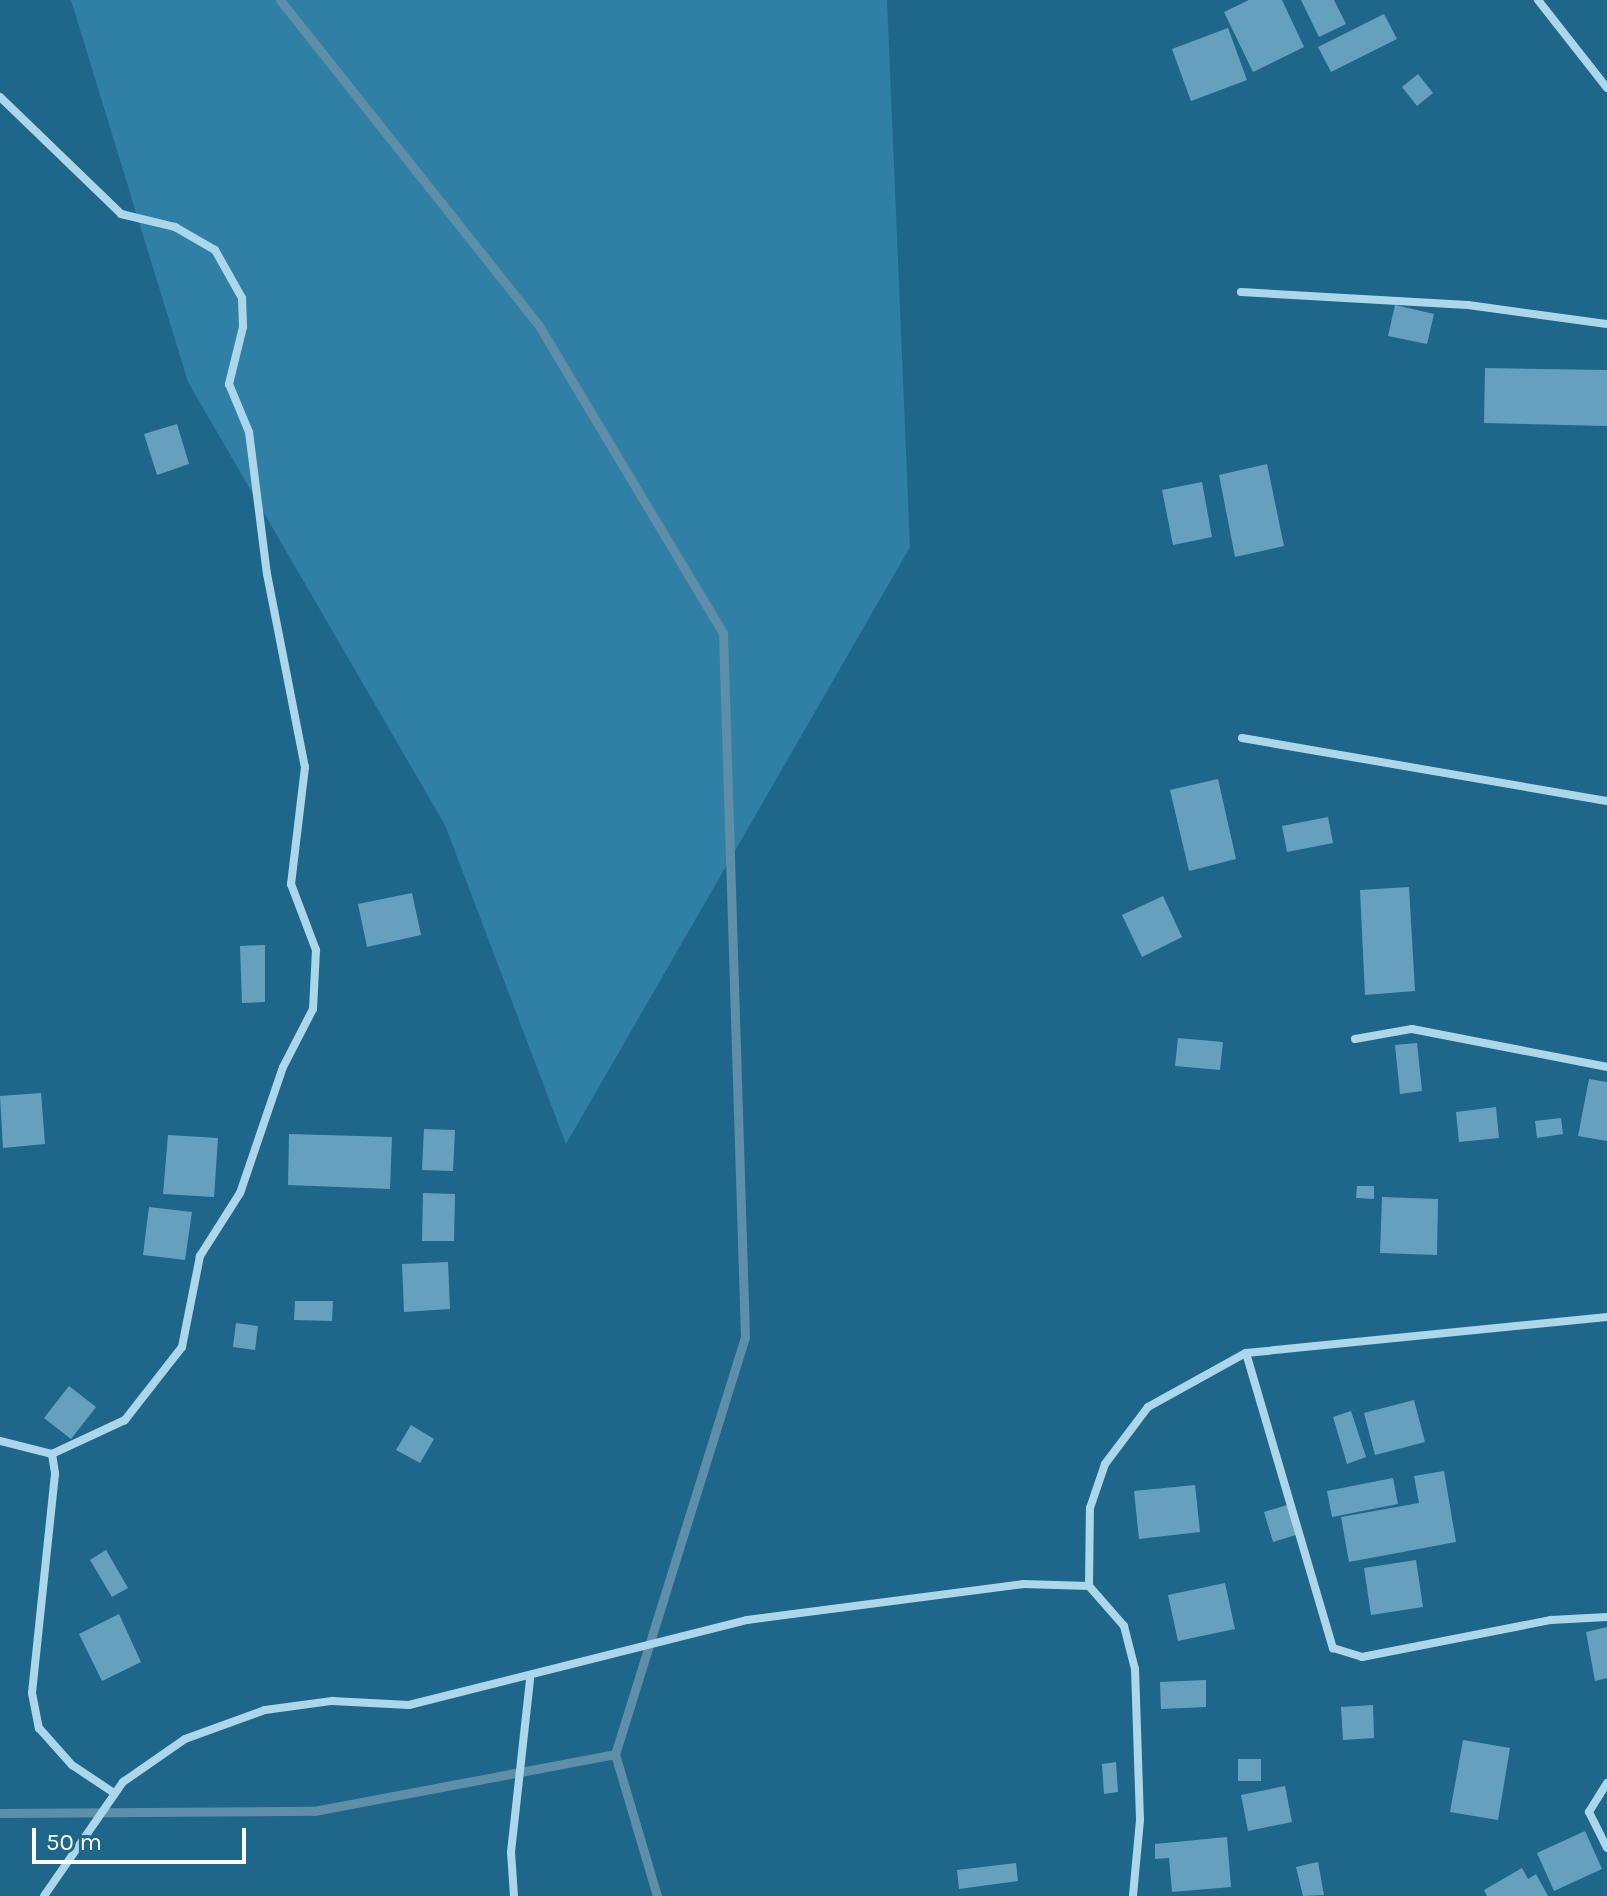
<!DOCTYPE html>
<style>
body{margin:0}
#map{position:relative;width:1607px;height:1896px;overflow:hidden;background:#1f668b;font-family:Karla,sans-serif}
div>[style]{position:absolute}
.green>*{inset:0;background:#3080a6}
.stream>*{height:9px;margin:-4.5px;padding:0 4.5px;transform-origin:4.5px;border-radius:4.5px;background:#5f8fa8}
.building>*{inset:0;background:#65a1bf}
.street>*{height:8px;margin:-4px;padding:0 4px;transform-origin:4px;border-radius:4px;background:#acd7eb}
span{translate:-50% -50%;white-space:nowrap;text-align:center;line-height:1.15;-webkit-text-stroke:8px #1f668b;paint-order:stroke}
.scale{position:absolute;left:32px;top:1828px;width:214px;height:36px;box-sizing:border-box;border:4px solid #fff;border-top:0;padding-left:10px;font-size:24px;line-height:28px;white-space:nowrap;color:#fff;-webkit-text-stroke:6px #1f668b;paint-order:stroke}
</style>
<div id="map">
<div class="green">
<i style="clip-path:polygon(71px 0,887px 0,910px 547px,566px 1144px,445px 825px,188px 382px)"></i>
</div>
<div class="stream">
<i style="left:280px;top:0;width:414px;rotate:51.5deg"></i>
<i style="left:538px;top:324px;width:360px;rotate:59.1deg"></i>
<i style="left:723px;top:633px;width:704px;rotate:88.21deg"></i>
<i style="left:745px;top:1337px;width:437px;rotate:107.3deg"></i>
<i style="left:615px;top:1754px;width:148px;rotate:73.5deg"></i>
<i style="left:0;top:1813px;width:314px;rotate:-0.4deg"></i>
<i style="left:314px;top:1811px;width:306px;rotate:-10.7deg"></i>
</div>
<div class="building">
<i style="clip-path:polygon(1249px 0,1282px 0,1304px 47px,1253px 72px,1224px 12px)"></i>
<i style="clip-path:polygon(1301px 0,1334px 0,1346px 24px,1319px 37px)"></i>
<i style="clip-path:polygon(1384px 14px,1397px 39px,1331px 72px,1318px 47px)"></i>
<i style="clip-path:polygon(1228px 28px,1247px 80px,1191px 101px,1172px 49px)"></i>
<i style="clip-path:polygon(1418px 74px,1433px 93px,1417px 106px,1402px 87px)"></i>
<i style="clip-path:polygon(1395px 305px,1434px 314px,1427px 344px,1388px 336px)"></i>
<i style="clip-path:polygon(1485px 368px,1607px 370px,1607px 426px,1484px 423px)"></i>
<i style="clip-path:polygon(177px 424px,189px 464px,157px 475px,144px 434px)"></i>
<i style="clip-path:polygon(1267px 464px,1284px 546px,1235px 557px,1219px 475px)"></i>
<i style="clip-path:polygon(1202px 482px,1212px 537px,1173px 545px,1162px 490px)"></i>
<i style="clip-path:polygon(1218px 779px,1236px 859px,1189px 871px,1170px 790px)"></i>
<i style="clip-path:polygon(1328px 817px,1333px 843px,1287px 852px,1282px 826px)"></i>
<i style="clip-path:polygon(1409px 887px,1415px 991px,1365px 995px,1360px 890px)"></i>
<i style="clip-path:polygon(412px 893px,421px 935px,367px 947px,358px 904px)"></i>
<i style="clip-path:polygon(1163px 896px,1182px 937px,1142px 957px,1122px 915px)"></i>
<i style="clip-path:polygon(265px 945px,265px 1002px,242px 1003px,240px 946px)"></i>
<i style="clip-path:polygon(1178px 1038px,1223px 1042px,1220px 1070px,1175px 1066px)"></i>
<i style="clip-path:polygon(1417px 1043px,1422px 1091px,1400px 1094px,1395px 1045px)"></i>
<i style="clip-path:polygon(1589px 1079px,1607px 1082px,1607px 1141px,1578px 1136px)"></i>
<i style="clip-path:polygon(41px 1093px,45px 1144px,3px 1148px,0 1096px)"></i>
<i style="clip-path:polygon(1496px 1107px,1499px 1138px,1459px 1142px,1456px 1112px)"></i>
<i style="clip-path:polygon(1561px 1118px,1563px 1134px,1537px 1138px,1535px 1121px)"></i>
<i style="clip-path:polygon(424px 1129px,455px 1130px,453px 1171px,422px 1170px)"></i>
<i style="clip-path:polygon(289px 1134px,392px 1137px,390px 1189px,288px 1185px)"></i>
<i style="clip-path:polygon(168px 1135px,218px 1138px,214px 1197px,163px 1194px)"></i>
<i style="clip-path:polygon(1357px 1186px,1374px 1186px,1374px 1199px,1356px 1198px)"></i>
<i style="clip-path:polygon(423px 1193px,455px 1194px,454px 1241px,422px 1241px)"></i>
<i style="clip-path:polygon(1382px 1197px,1438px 1199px,1437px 1255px,1380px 1253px)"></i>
<i style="clip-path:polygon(149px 1207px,192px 1212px,185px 1260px,143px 1255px)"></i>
<i style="clip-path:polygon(448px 1262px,450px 1309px,404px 1312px,402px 1264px)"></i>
<i style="clip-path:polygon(295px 1301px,333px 1301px,332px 1321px,294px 1320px)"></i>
<i style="clip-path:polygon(236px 1323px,258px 1326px,255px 1350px,233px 1347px)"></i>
<i style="clip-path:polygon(69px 1386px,96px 1407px,71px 1439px,44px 1418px)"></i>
<i style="clip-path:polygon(1414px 1400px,1425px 1442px,1375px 1455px,1364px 1413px)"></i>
<i style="clip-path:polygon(1351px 1411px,1366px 1457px,1347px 1464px,1333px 1417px)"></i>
<i style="clip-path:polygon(411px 1425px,434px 1439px,420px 1463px,396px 1450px)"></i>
<i style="clip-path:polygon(1444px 1471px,1456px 1542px,1349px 1562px,1341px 1517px,1419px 1503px,1414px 1476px)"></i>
<i style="clip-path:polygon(1393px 1478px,1398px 1504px,1332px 1517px,1327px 1491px)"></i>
<i style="clip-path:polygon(1195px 1485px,1200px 1532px,1139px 1539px,1134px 1491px)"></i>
<i style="clip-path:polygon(1287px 1505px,1296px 1535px,1273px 1542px,1264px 1512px)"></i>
<i style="clip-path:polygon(106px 1550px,128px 1588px,112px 1597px,90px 1560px)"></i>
<i style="clip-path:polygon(1416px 1560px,1423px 1607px,1371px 1615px,1364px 1568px)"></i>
<i style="clip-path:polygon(1225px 1583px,1235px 1629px,1178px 1641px,1168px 1595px)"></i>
<i style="clip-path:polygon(119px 1614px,141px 1662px,102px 1681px,79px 1634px)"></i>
<i style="clip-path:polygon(1607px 1627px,1607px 1678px,1595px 1681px,1586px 1632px)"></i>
<i style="clip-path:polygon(1206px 1680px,1206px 1707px,1161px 1709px,1160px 1682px)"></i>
<i style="clip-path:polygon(1373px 1705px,1374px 1738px,1343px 1740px,1341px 1707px)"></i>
<i style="clip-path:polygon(1463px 1740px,1510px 1748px,1498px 1820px,1450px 1812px)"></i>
<i style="clip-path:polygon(1238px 1759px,1261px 1759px,1261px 1781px,1238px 1781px)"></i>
<i style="clip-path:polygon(1116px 1762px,1118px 1792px,1104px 1794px,1102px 1764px)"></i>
<i style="clip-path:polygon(1285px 1786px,1292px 1822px,1248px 1831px,1241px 1795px)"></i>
<i style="clip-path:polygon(1585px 1831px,1602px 1869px,1554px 1891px,1537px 1853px)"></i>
<i style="clip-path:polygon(1227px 1837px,1231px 1887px,1172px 1892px,1169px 1858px,1155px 1859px,1155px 1844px)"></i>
<i style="clip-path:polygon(1318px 1862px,1324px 1895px,1303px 1896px,1296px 1867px)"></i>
<i style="clip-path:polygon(1016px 1863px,1018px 1881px,959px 1889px,957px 1870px)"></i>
<i style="clip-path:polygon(1522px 1868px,1528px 1879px,1536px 1874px,1548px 1896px,1487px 1896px,1484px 1890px)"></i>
</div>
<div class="street">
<i style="left:1538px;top:0;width:112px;rotate:51.9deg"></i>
<i style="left:0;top:97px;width:168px;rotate:44deg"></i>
<i style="left:121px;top:214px;width:56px;rotate:13.5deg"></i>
<i style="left:175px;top:227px;width:46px;rotate:29.9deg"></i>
<i style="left:215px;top:250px;width:55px;rotate:60.6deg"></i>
<i style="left:242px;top:298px;width:29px;rotate:88deg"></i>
<i style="left:243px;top:327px;width:59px;rotate:103.8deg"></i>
<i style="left:229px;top:384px;width:52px;rotate:67.4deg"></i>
<i style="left:249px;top:432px;width:143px;rotate:82.8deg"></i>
<i style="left:267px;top:574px;width:197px;rotate:78.9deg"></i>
<i style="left:305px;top:767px;width:118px;rotate:96.8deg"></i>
<i style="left:291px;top:884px;width:71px;rotate:69.3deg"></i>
<i style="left:316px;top:950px;width:59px;rotate:92.9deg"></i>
<i style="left:313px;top:1009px;width:65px;rotate:117.3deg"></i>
<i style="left:283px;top:1067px;width:133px;rotate:108.8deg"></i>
<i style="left:240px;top:1193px;width:75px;rotate:122.4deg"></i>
<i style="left:200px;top:1256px;width:93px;rotate:101.2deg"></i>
<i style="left:182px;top:1347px;width:93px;rotate:128deg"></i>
<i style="left:125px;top:1420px;width:81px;rotate:155deg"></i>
<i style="left:1241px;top:292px;width:227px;rotate:3.3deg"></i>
<i style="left:1468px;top:305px;width:140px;rotate:7.8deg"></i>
<i style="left:1242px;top:738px;width:370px;rotate:9.8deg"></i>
<i style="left:1355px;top:1039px;width:58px;rotate:-10deg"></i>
<i style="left:1412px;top:1029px;width:199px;rotate:11deg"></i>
<i style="left:1246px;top:1353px;width:308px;rotate:73.6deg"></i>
<i style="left:1333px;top:1648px;width:30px;rotate:17deg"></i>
<i style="left:1362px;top:1657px;width:193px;rotate:-11.1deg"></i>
<i style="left:1551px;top:1620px;width:56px;rotate:-3.1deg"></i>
<i style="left:0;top:1441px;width:54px;rotate:14deg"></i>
<i style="left:52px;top:1454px;width:20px;rotate:81deg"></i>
<i style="left:55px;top:1474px;width:220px;rotate:96deg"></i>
<i style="left:32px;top:1693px;width:36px;rotate:79deg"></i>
<i style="left:39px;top:1728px;width:50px;rotate:48.3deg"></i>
<i style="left:72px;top:1765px;width:50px;rotate:33.7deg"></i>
<i style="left:1089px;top:1586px;width:53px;rotate:48.8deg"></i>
<i style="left:1124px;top:1626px;width:44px;rotate:75.7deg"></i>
<i style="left:1135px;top:1669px;width:151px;rotate:88.1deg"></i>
<i style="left:1140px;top:1820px;width:76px;rotate:95.3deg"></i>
<i style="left:1607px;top:1783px;width:34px;rotate:122deg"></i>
<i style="left:1589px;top:1812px;width:40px;rotate:63.4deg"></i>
<i style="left:44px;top:1896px;width:139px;rotate:-55.3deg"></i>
<i style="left:123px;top:1782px;width:75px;rotate:-34.7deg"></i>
<i style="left:185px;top:1739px;width:85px;rotate:-19.9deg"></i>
<i style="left:265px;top:1710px;width:68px;rotate:-7.7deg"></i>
<i style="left:332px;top:1701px;width:77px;rotate:3deg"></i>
<i style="left:409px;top:1705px;width:349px;rotate:-14.1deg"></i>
<i style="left:747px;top:1620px;width:278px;rotate:-7.4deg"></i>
<i style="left:1023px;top:1584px;width:66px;rotate:1.7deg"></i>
<i style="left:1089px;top:1586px;width:78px;rotate:-89.3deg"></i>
<i style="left:1090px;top:1508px;width:46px;rotate:-71.2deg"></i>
<i style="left:1105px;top:1464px;width:71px;rotate:-53deg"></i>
<i style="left:1148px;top:1407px;width:112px;rotate:-28.9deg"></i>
<i style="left:1246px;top:1353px;width:363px;rotate:-5.7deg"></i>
<i style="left:514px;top:1896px;width:44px;rotate:-93.9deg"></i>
<i style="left:511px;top:1852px;width:174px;rotate:-83.7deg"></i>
</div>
<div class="scale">50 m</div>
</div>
